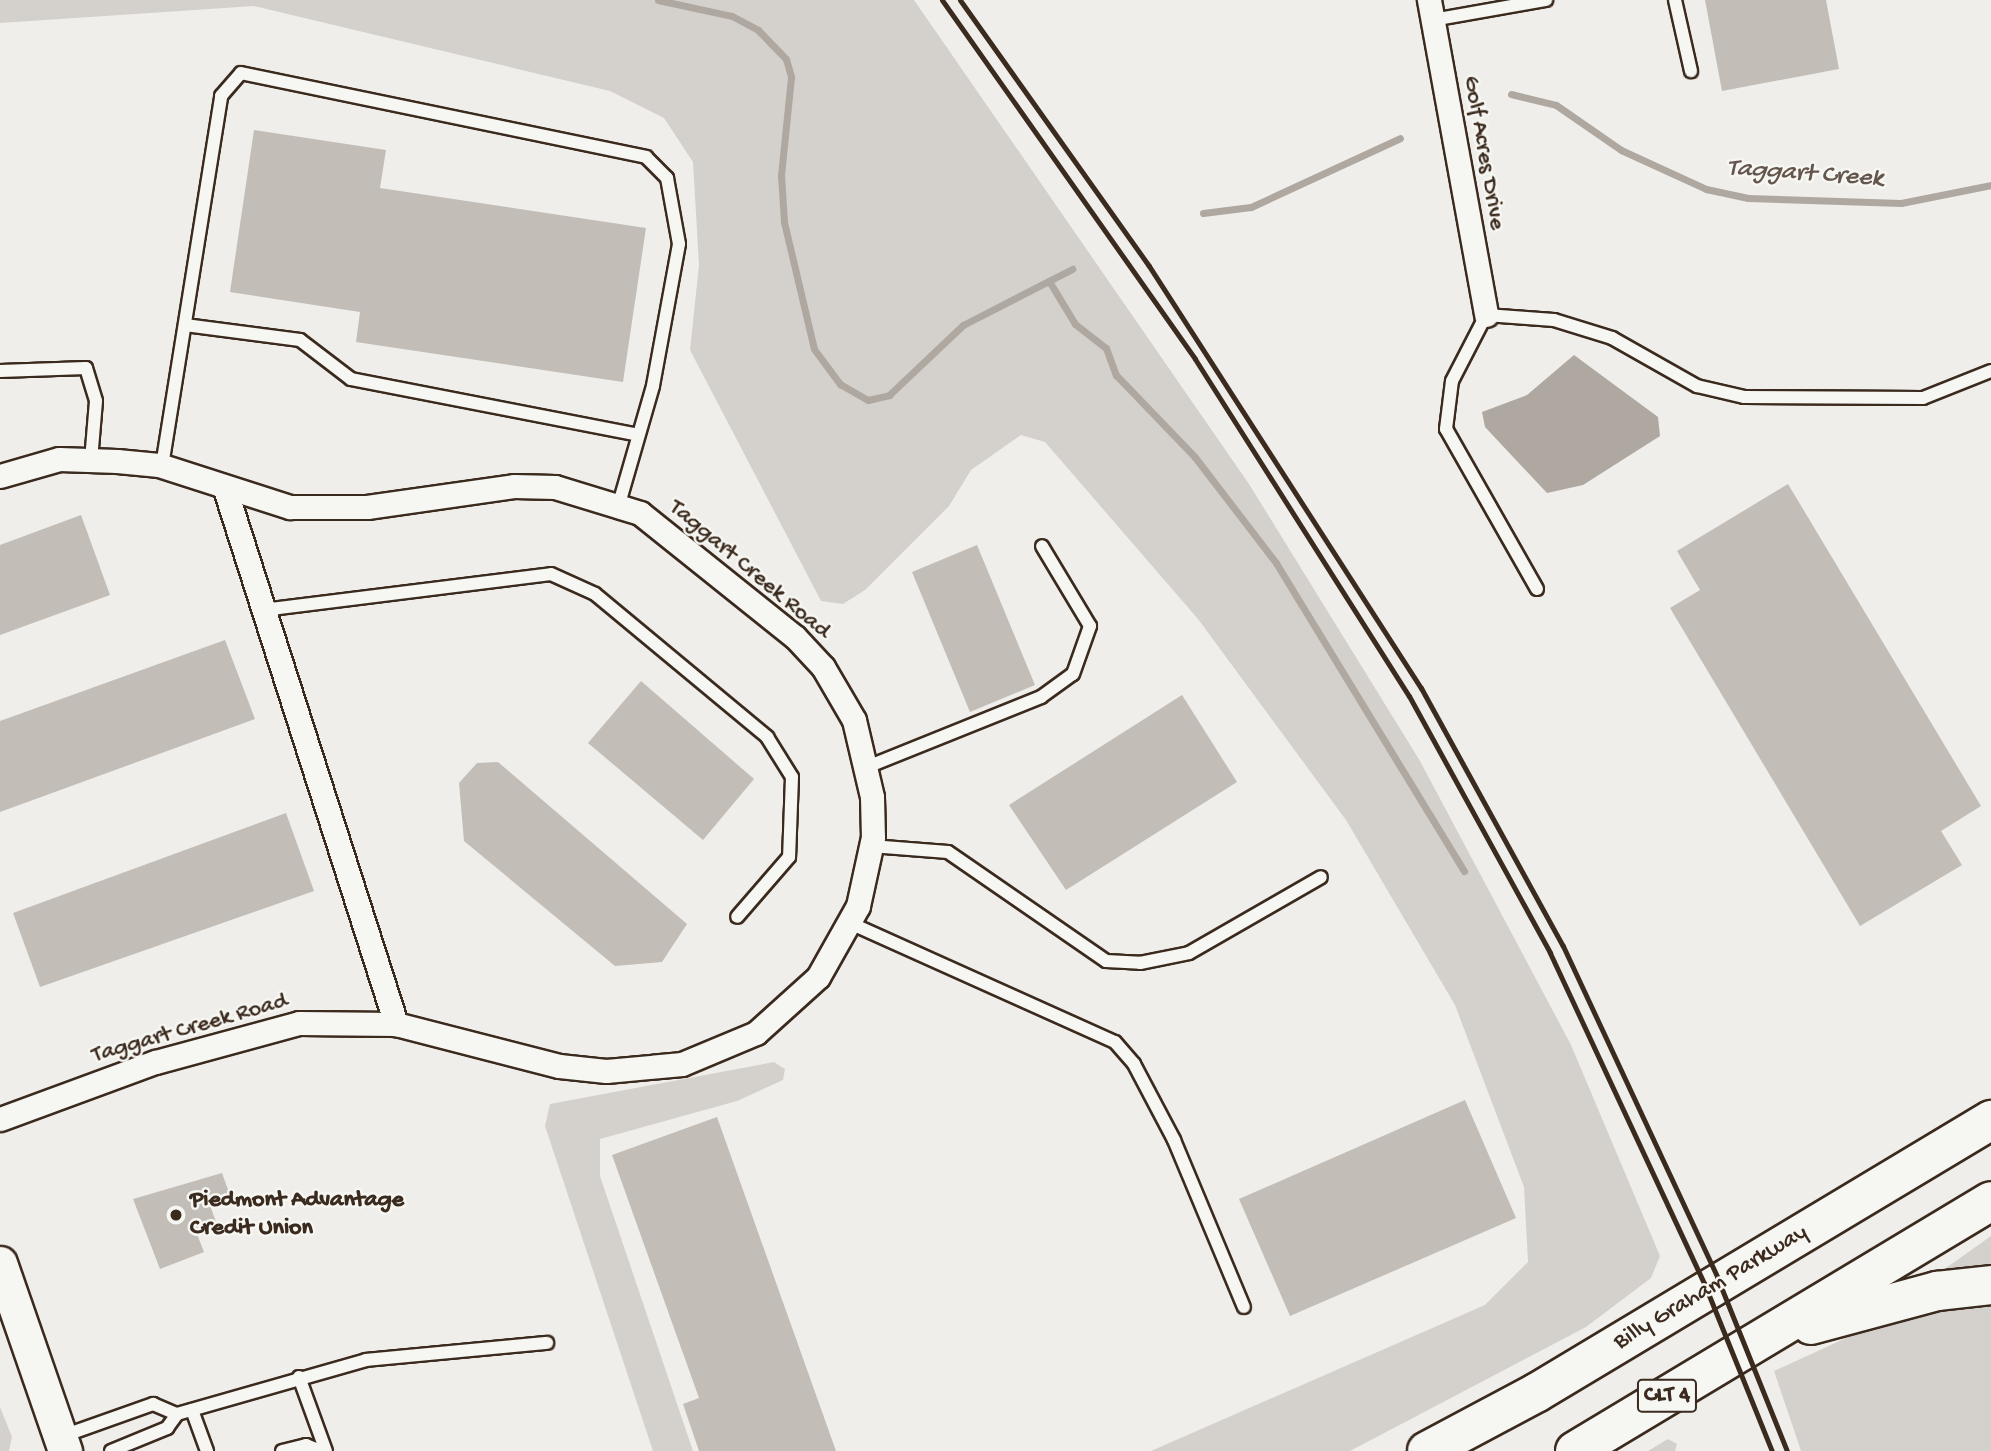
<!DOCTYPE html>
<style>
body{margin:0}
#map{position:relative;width:1991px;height:1451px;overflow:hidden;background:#efeeea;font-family:"Gochi Hand",sans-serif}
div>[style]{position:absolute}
.green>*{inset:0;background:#d4d1cc}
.water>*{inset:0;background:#afa8a1}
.stream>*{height:7px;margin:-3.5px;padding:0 3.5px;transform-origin:3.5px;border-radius:3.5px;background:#afa8a1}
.building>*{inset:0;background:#c2bdb7}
.roads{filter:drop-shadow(2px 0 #3b2a1e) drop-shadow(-2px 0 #3b2a1e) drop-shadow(0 2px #3b2a1e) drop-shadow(0 -2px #3b2a1e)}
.service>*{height:12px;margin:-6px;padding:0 6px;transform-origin:6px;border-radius:6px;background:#f6f6f2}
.minor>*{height:23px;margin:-11.5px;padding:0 11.5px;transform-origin:11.5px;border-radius:11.5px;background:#f6f6f2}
.secondary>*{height:33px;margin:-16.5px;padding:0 16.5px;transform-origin:16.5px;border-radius:16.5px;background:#f6f6f2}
.trunk>*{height:38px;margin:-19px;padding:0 19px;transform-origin:19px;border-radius:19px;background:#f6f6f2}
.rail>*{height:5px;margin:-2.5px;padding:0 2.5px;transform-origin:2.5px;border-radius:2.5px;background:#3b2a1e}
.dots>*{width:19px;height:19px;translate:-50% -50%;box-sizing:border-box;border:4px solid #f6f6f2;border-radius:50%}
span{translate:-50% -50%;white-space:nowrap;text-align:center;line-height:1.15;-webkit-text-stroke:5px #f6f6f2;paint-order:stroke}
.shield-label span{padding:2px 5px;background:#f6f6f2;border:2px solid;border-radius:5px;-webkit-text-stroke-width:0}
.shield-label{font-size:23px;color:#3b2a1e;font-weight:700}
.street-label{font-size:24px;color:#3b2a1e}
.poi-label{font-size:24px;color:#3b2a1e;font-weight:700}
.left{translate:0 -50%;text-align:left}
.water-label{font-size:26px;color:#64564c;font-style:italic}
</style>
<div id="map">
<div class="green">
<i style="clip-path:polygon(0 0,914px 0,1249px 484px,1420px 761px,1571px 1045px,1660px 1256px,1651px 1278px,1586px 1327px,1350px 1451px,1151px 1451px,1485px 1305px,1528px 1262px,1524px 1187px,1455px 1005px,1346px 820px,1198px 619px,1045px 442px,1021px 435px,971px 470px,949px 506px,865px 590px,843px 604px,821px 601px,690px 350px,699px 265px,693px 162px,664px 118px,610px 91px,254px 6px,0 23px)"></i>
<i style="clip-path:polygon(774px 1062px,785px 1069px,783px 1080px,737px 1101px,600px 1139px,600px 1176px,693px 1451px,653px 1451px,545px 1126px,550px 1104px)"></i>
<i style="clip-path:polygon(1991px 1236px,1991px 1272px,1953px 1276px,1946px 1268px)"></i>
<i style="clip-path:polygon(1991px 1296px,1991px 1451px,1801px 1451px,1774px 1371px,1881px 1322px)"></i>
<i style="clip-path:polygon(0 1407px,12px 1437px,9px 1451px,0 1451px)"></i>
<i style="clip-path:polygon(1668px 1439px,1677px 1444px,1675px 1451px,1648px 1451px)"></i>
</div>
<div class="water">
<i style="clip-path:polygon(1574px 355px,1658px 417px,1660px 436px,1583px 485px,1547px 493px,1485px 427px,1482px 412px,1527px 395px)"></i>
</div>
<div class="stream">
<i style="left:658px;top:0;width:76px;rotate:12.2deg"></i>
<i style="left:732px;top:16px;width:30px;rotate:28deg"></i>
<i style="left:758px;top:30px;width:40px;rotate:46deg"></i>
<i style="left:786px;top:59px;width:19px;rotate:74deg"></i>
<i style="left:791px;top:77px;width:99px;rotate:95.8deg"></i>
<i style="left:781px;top:175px;width:47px;rotate:86.3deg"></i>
<i style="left:784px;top:222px;width:130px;rotate:76.7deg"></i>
<i style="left:814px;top:349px;width:44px;rotate:53.4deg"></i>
<i style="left:840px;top:384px;width:32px;rotate:30deg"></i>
<i style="left:868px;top:400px;width:22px;rotate:-13deg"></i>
<i style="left:889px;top:395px;width:102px;rotate:-43.4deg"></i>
<i style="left:963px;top:325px;width:123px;rotate:-27.2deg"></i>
<i style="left:1511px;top:94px;width:46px;rotate:13.7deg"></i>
<i style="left:1556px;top:105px;width:79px;rotate:34.7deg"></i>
<i style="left:1621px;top:150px;width:94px;rotate:24.6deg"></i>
<i style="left:1706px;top:189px;width:43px;rotate:12.1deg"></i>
<i style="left:1748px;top:198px;width:153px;rotate:1.9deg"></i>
<i style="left:1901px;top:203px;width:92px;rotate:-11.3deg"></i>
<i style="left:1203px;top:213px;width:48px;rotate:-7.1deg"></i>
<i style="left:1251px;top:207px;width:164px;rotate:-24.8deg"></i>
<i style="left:1049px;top:281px;width:50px;rotate:58.8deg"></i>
<i style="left:1075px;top:324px;width:39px;rotate:38deg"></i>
<i style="left:1106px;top:348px;width:29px;rotate:70deg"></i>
<i style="left:1116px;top:375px;width:112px;rotate:46.1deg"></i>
<i style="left:1194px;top:456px;width:135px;rotate:52.5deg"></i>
<i style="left:1276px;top:563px;width:361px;rotate:58.6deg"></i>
</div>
<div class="building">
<i style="clip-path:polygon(1705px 0,1826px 0,1839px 69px,1722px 91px)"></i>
<i style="clip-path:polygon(254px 130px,386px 150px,380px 188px,646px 228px,623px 382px,356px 342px,360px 312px,230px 292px)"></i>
<i style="clip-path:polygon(1788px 484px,1981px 806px,1941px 831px,1962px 865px,1860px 926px,1670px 608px,1700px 590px,1677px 551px)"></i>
<i style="clip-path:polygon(81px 515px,110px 595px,0 635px,0 545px)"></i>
<i style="clip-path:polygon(977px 545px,1035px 685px,970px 712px,912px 572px)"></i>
<i style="clip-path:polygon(225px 640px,255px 719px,0 812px,0 721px)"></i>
<i style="clip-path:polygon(641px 681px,754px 779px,703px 840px,588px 743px)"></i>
<i style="clip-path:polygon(1182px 695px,1237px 782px,1066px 890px,1009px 805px)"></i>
<i style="clip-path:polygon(498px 762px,687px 924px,662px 962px,615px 966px,464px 841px,459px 783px,477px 763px)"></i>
<i style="clip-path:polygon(286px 813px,314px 891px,40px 987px,13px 913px)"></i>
<i style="clip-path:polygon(1465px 1100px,1516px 1218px,1290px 1316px,1239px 1199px)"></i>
<i style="clip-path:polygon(717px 1117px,836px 1451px,699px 1451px,683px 1404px,699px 1398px,612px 1155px)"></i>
<i style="clip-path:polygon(222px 1173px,232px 1201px,211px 1208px,216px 1222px,195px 1229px,204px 1252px,160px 1269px,133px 1199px)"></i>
</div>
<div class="roads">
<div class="service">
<i style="left:1675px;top:0;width:73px;rotate:77.3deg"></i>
<i style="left:1432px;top:20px;width:116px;rotate:-10deg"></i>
<i style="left:185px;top:325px;width:116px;rotate:7.4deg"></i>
<i style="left:300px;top:340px;width:64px;rotate:37.4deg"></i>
<i style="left:351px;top:379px;width:292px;rotate:11deg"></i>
<i style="left:0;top:371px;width:86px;rotate:-2deg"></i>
<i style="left:86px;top:368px;width:34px;rotate:73deg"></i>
<i style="left:96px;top:401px;width:59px;rotate:94.8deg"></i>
<i style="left:162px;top:466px;width:375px;rotate:-80.9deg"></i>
<i style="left:221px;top:96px;width:30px;rotate:-49deg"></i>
<i style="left:241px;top:73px;width:414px;rotate:11.7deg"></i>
<i style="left:646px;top:157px;width:30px;rotate:45deg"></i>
<i style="left:667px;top:178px;width:67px;rotate:79.7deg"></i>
<i style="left:679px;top:244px;width:144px;rotate:100.4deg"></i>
<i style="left:653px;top:386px;width:123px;rotate:106.1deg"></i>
<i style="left:1537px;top:589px;width:184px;rotate:-119.6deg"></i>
<i style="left:1446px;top:429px;width:48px;rotate:-82.9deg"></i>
<i style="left:1452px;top:381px;width:74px;rotate:-62.7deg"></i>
<i style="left:1486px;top:315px;width:68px;rotate:4.2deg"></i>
<i style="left:1554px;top:320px;width:61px;rotate:17.2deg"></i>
<i style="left:1612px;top:338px;width:98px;rotate:29.5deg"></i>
<i style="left:1697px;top:386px;width:48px;rotate:13.2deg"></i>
<i style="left:1744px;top:397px;width:179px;rotate:0.3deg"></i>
<i style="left:1923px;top:398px;width:73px;rotate:-21.7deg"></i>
<i style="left:263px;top:610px;width:290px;rotate:-7.1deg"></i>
<i style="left:551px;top:574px;width:48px;rotate:24.4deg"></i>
<i style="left:595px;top:594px;width:224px;rotate:39.7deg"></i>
<i style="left:767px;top:737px;width:47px;rotate:58deg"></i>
<i style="left:792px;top:777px;width:80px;rotate:92.1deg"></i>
<i style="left:789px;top:857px;width:79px;rotate:130.9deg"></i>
<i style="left:867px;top:767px;width:188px;rotate:-21.9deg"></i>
<i style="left:1041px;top:697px;width:39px;rotate:-36deg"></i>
<i style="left:1073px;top:674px;width:51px;rotate:-70.5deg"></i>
<i style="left:1090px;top:626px;width:93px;rotate:-121deg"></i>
<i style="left:871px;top:846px;width:77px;rotate:4.5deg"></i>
<i style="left:948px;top:852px;width:192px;rotate:34.6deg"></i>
<i style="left:1106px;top:961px;width:34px;rotate:3deg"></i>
<i style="left:1140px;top:963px;width:50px;rotate:-11.5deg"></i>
<i style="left:1189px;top:953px;width:152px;rotate:-29.9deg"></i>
<i style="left:850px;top:923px;width:290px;rotate:24.2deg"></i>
<i style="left:1115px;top:1042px;width:29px;rotate:49deg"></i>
<i style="left:1134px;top:1064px;width:86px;rotate:62.2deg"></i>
<i style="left:1174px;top:1140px;width:181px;rotate:67.3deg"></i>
<i style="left:299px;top:1377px;width:79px;rotate:70deg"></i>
<i style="left:192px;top:1410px;width:44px;rotate:69.9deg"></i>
<i style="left:63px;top:1436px;width:96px;rotate:-19.6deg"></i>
<i style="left:153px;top:1404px;width:26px;rotate:23deg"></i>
<i style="left:111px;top:1451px;width:61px;rotate:-22.3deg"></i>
<i style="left:167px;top:1428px;width:17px;rotate:-54deg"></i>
<i style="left:177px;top:1414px;width:197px;rotate:-15.9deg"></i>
<i style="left:366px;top:1360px;width:182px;rotate:-5.4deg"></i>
<i style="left:282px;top:1451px;width:25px;rotate:-14deg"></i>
<i style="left:306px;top:1445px;width:16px;rotate:22deg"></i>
</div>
<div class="minor">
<i style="left:1429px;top:0;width:320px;rotate:79.7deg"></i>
<i style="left:0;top:476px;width:61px;rotate:-16.1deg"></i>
<i style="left:59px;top:459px;width:58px;rotate:2deg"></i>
<i style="left:117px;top:461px;width:42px;rotate:5.4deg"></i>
<i style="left:159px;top:465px;width:138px;rotate:17.8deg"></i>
<i style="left:290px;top:507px;width:77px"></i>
<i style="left:367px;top:507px;width:148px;rotate:-8.1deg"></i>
<i style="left:514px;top:486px;width:41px;rotate:1.4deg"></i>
<i style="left:555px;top:487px;width:89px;rotate:17deg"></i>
<i style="left:640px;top:513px;width:198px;rotate:38.7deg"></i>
<i style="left:795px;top:637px;width:41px;rotate:47deg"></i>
<i style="left:823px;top:667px;width:61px;rotate:59.7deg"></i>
<i style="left:854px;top:720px;width:79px;rotate:76.8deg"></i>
<i style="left:872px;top:797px;width:40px;rotate:88.6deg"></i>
<i style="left:873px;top:837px;width:71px;rotate:102.3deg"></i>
<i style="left:858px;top:906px;width:81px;rotate:119.4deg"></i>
<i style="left:818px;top:977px;width:84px;rotate:137.9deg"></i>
<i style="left:756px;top:1033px;width:80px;rotate:157.3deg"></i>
<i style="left:682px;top:1064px;width:76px;rotate:174.7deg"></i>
<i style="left:606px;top:1071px;width:47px;rotate:-173.9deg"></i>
<i style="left:559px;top:1066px;width:168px;rotate:-165.6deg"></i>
<i style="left:396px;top:1024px;width:97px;rotate:-179.4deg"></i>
<i style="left:299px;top:1023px;width:149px;rotate:164.8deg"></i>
<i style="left:155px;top:1062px;width:165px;rotate:159.8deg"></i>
<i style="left:225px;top:489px;width:562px;rotate:72.27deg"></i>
</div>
<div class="secondary">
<i style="left:0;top:1263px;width:199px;rotate:70.9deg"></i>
</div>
<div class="trunk">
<i style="left:1811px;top:1325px;width:131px;rotate:-15.1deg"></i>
<i style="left:1937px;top:1291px;width:54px;rotate:-6.3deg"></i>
<i style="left:1427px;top:1451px;width:123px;rotate:-28deg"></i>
<i style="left:1536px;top:1393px;width:531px;rotate:-30.96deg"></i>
<i style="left:1575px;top:1451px;width:485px;rotate:-31deg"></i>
</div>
</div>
<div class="rail">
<i style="left:942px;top:0;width:439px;rotate:54.8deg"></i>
<i style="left:1195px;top:359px;width:399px;rotate:57.6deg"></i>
<i style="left:1409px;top:696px;width:293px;rotate:61.2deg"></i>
<i style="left:1550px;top:953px;width:364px;rotate:65deg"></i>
<i style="left:1704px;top:1283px;width:181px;rotate:68deg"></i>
<i style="left:960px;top:0;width:326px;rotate:54.6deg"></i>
<i style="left:1149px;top:266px;width:502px;rotate:57.2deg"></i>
<i style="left:1421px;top:688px;width:294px;rotate:61.2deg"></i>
<i style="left:1563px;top:946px;width:365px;rotate:65deg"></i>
<i style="left:1717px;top:1277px;width:188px;rotate:68.1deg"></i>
</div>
<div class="dots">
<i style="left:176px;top:1215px;background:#3b2a1e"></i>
</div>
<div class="shield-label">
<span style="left:1667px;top:1396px">CLT 4</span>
</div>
<div class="street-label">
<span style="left:1483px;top:153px;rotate:80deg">Golf Acres Drive</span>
<span style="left:749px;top:570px;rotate:40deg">Taggart Creek Road</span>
<span style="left:190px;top:1029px;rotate:-16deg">Taggart Creek Road</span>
<span style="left:1711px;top:1288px;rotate:-31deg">Billy Graham Parkway</span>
</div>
<div class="poi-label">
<span class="left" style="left:190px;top:1215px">Piedmont Advantage<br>Credit Union</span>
</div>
<div class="water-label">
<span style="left:1805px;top:175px;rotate:4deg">Taggart Creek</span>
</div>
</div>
